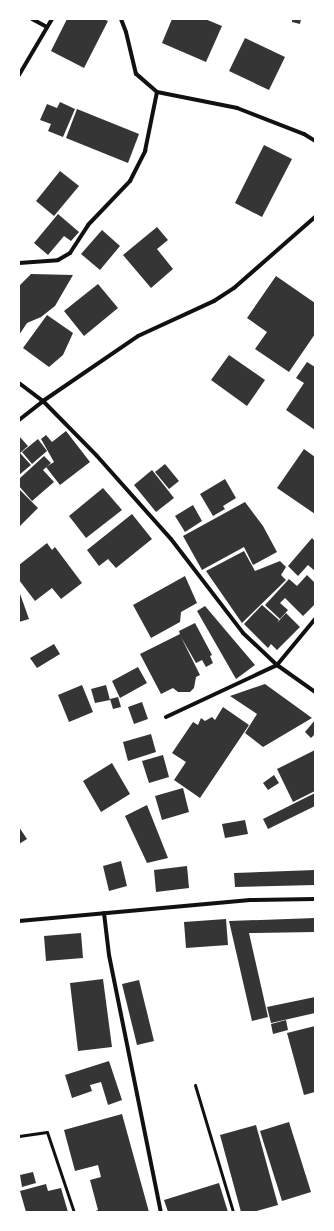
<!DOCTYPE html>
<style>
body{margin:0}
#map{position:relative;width:334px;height:1231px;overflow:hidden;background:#fff;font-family:Spectral,serif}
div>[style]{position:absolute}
.building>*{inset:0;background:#353535}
.service>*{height:3px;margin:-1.5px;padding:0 1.5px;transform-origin:1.5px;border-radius:1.5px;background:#111}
.minor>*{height:4px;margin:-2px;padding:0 2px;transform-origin:2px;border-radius:2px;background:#111}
span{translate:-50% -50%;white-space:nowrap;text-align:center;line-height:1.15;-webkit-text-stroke:4px #fff;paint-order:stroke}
.frame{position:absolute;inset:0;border:20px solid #fff;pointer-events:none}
</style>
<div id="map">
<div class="building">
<i style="clip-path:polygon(67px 19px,103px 19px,108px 21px,84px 68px,51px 51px)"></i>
<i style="clip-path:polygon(172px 19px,205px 19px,222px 26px,206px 62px,162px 43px)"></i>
<i style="clip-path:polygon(292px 19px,301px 19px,300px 24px,292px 22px)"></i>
<i style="clip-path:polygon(245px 38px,285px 57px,269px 90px,229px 71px)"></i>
<i style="clip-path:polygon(60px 102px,75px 109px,63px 137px,48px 131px,51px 124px,40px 120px,47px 104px,57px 108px)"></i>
<i style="clip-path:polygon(77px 109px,139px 134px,128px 163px,66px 138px)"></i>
<i style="clip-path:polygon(264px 145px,292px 159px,262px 217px,235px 203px)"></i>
<i style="clip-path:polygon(60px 171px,79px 186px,54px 216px,36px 201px)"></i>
<i style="clip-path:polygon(58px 214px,79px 232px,71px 241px,64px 236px,48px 255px,34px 243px)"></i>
<i style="clip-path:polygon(157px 227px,168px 240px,157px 249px,173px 269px,151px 288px,123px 255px)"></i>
<i style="clip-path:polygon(102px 230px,120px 246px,100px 270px,81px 254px)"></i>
<i style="clip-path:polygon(31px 274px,73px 275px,55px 306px,41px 317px,27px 323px,19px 335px,19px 286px)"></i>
<i style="clip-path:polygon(276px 276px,315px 303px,315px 334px,289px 372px,255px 349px,267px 332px,247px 318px)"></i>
<i style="clip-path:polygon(98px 284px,118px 308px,84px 336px,64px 311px)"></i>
<i style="clip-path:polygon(47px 315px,73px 333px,63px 355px,49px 367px,23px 348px)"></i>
<i style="clip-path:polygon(229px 355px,265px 380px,247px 406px,211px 380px)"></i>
<i style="clip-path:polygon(307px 362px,315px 367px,315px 430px,286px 410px,304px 383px,296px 378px)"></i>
<i style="clip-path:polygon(66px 431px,90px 462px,60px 485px,46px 467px,54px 462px,41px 439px,46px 435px,52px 442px)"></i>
<i style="clip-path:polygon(19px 436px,28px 446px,20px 453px,31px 465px,19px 475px)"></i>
<i style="clip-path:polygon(38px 439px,47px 451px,32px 464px,22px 452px)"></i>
<i style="clip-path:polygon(304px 449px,315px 457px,315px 514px,277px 488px)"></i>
<i style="clip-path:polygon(44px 456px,51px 463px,43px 470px,54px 482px,32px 501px,19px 486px,19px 479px)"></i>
<i style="clip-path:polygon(165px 464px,179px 481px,169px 489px,155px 472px)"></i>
<i style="clip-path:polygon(152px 470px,174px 498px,156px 512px,134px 485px)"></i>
<i style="clip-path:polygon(225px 479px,236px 498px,223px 506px,225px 509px,213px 516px,200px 494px)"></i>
<i style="clip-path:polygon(103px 488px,122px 510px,86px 538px,69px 516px)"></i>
<i style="clip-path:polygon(19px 489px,38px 508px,19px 527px)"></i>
<i style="clip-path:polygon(245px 502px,263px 526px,277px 552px,253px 565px,244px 547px,202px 570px,183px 536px)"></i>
<i style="clip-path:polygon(193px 505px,202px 521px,185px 532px,175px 516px)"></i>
<i style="clip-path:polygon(132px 514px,152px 539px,116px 568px,108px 559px,99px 566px,87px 550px)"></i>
<i style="clip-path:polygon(312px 538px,315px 541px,315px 571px,308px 565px,298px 576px,288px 566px)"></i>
<i style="clip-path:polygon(47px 543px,52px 550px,55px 547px,82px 583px,61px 599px,52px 588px,35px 601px,19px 580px,19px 565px)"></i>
<i style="clip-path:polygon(244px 551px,255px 571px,280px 561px,286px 567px,281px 575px,286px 580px,242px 623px,206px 571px)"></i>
<i style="clip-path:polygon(307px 575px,315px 583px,315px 604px,303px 616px,285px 598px,280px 603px,288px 610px,280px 619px,265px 605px,289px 579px,297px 586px)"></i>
<i style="clip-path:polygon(185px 576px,197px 603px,181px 612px,180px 622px,151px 638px,133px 605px)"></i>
<i style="clip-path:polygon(19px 591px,29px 619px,19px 622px)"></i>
<i style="clip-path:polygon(262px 605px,279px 620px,277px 623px,286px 613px,300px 627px,277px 650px,271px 644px,268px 648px,244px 624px)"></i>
<i style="clip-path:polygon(205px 606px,255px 665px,236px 679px,197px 611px)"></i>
<i style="clip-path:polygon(195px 623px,212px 655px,210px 656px,213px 663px,206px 667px,202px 660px,196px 663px,181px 637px,200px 675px,196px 677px,194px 688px,190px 692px,178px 692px,173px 688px,161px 694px,140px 654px,180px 634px,179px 631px)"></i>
<i style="clip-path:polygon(54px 644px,60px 654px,37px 668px,30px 658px)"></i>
<i style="clip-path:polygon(138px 667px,147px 683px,120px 698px,112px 681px)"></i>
<i style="clip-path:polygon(265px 684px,312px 718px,263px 747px,245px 733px,257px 714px,230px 696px)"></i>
<i style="clip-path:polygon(82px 685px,93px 712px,69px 722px,58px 695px)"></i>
<i style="clip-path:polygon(106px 685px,110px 700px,95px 703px,91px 689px)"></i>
<i style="clip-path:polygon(118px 697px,121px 707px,113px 709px,110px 699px)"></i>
<i style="clip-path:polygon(142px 702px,148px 719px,134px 724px,128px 707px)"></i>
<i style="clip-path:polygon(223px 707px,249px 725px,200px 798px,174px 780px,186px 762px,172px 753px,193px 722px,198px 725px,201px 718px,205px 721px,212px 717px,215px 720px)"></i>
<i style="clip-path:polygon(315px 720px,315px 734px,311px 738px,305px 732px)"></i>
<i style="clip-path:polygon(151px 734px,156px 752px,128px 761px,123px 742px)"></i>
<i style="clip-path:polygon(315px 750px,315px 791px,293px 802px,277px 769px)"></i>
<i style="clip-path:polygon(163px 755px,169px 777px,149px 783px,142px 761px)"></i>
<i style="clip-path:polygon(112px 763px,130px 794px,101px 812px,83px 781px)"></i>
<i style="clip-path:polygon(274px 775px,279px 783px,268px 790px,263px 783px)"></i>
<i style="clip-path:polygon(183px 788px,189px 812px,162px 820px,155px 796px)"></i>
<i style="clip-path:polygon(315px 793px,315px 806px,268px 829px,263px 819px)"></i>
<i style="clip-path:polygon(147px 805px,168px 858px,147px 863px,125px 816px)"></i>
<i style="clip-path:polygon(245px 820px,248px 834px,225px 838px,222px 824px)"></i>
<i style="clip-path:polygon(19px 827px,27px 839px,19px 844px)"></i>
<i style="clip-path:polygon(121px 861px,127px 886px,109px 891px,103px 866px)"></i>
<i style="clip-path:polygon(187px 866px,189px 888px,156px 892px,154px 870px)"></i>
<i style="clip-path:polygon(315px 870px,315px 885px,235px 887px,234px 873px)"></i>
<i style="clip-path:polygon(315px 918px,315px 932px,249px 933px,268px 1017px,252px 1021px,229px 921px)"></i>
<i style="clip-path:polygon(226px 919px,228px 945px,186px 948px,184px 922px)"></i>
<i style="clip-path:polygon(81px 933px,83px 958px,46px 961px,44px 936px)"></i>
<i style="clip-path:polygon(103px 979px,112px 1047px,78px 1051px,70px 983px)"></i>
<i style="clip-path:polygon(139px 980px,154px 1041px,137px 1045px,122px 984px)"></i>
<i style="clip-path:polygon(315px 997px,315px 1013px,271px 1023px,267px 1007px)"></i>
<i style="clip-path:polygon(286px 1020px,288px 1030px,273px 1034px,271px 1024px)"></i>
<i style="clip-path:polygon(315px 1026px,315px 1092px,304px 1095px,287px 1033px)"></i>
<i style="clip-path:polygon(109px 1061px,122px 1100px,108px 1105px,101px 1082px,90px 1085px,92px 1091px,72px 1098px,65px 1075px)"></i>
<i style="clip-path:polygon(122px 1114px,149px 1212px,93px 1212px,98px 1210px,90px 1180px,101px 1177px,98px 1165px,75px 1171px,64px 1130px)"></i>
<i style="clip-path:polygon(289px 1122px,311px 1192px,282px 1201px,260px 1131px)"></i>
<i style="clip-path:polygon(256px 1125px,278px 1205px,253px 1212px,241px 1212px,220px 1135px)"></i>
<i style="clip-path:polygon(33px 1172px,36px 1183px,22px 1187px,20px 1175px)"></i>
<i style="clip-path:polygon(219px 1183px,228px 1212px,168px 1212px,164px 1200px)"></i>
<i style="clip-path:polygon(46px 1184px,48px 1191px,61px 1188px,68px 1212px,26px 1212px,20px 1191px)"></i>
</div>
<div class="service">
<i style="left:195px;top:1085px;width:133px;rotate:73.3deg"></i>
<i style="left:19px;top:1136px;width:28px;rotate:-8deg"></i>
<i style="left:47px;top:1132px;width:84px;rotate:71.4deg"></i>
</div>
<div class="minor">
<i style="left:32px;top:19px;width:17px;rotate:28deg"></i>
<i style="left:19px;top:75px;width:65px;rotate:-59.5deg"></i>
<i style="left:157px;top:92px;width:82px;rotate:11.3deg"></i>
<i style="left:237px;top:108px;width:72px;rotate:21.2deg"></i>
<i style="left:304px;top:134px;width:13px;rotate:32deg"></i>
<i style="left:19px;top:263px;width:39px;rotate:-4deg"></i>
<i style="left:58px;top:260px;width:14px;rotate:-30deg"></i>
<i style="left:70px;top:253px;width:33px;rotate:-57deg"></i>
<i style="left:88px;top:225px;width:61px;rotate:-46.3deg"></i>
<i style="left:130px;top:181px;width:34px;rotate:-63deg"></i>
<i style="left:145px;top:151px;width:60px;rotate:-78.5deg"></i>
<i style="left:157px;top:92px;width:28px;rotate:-139deg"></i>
<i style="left:136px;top:74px;width:43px;rotate:-103.4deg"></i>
<i style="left:126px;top:32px;width:14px;rotate:-111deg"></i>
<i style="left:19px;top:383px;width:30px;rotate:37deg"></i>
<i style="left:43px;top:401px;width:77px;rotate:45.5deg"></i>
<i style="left:97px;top:456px;width:111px;rotate:48.3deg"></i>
<i style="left:171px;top:539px;width:118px;rotate:52.5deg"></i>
<i style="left:243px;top:633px;width:47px;rotate:43.3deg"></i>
<i style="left:277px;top:665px;width:47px;rotate:35.4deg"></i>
<i style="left:19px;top:420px;width:31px;rotate:-38deg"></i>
<i style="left:43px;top:401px;width:115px;rotate:-34.4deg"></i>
<i style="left:138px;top:336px;width:84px;rotate:-24.7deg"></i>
<i style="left:214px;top:301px;width:24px;rotate:-33deg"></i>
<i style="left:234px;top:288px;width:108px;rotate:-41.2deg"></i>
<i style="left:166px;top:717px;width:123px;rotate:-25.1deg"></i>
<i style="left:277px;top:665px;width:60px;rotate:-50.4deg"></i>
<i style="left:104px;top:913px;width:42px;rotate:83.2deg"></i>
<i style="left:109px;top:955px;width:262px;rotate:78.6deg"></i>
<i style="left:19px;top:921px;width:232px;rotate:-5.2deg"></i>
<i style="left:250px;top:900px;width:65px;rotate:-0.9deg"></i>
</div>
<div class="frame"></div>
</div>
